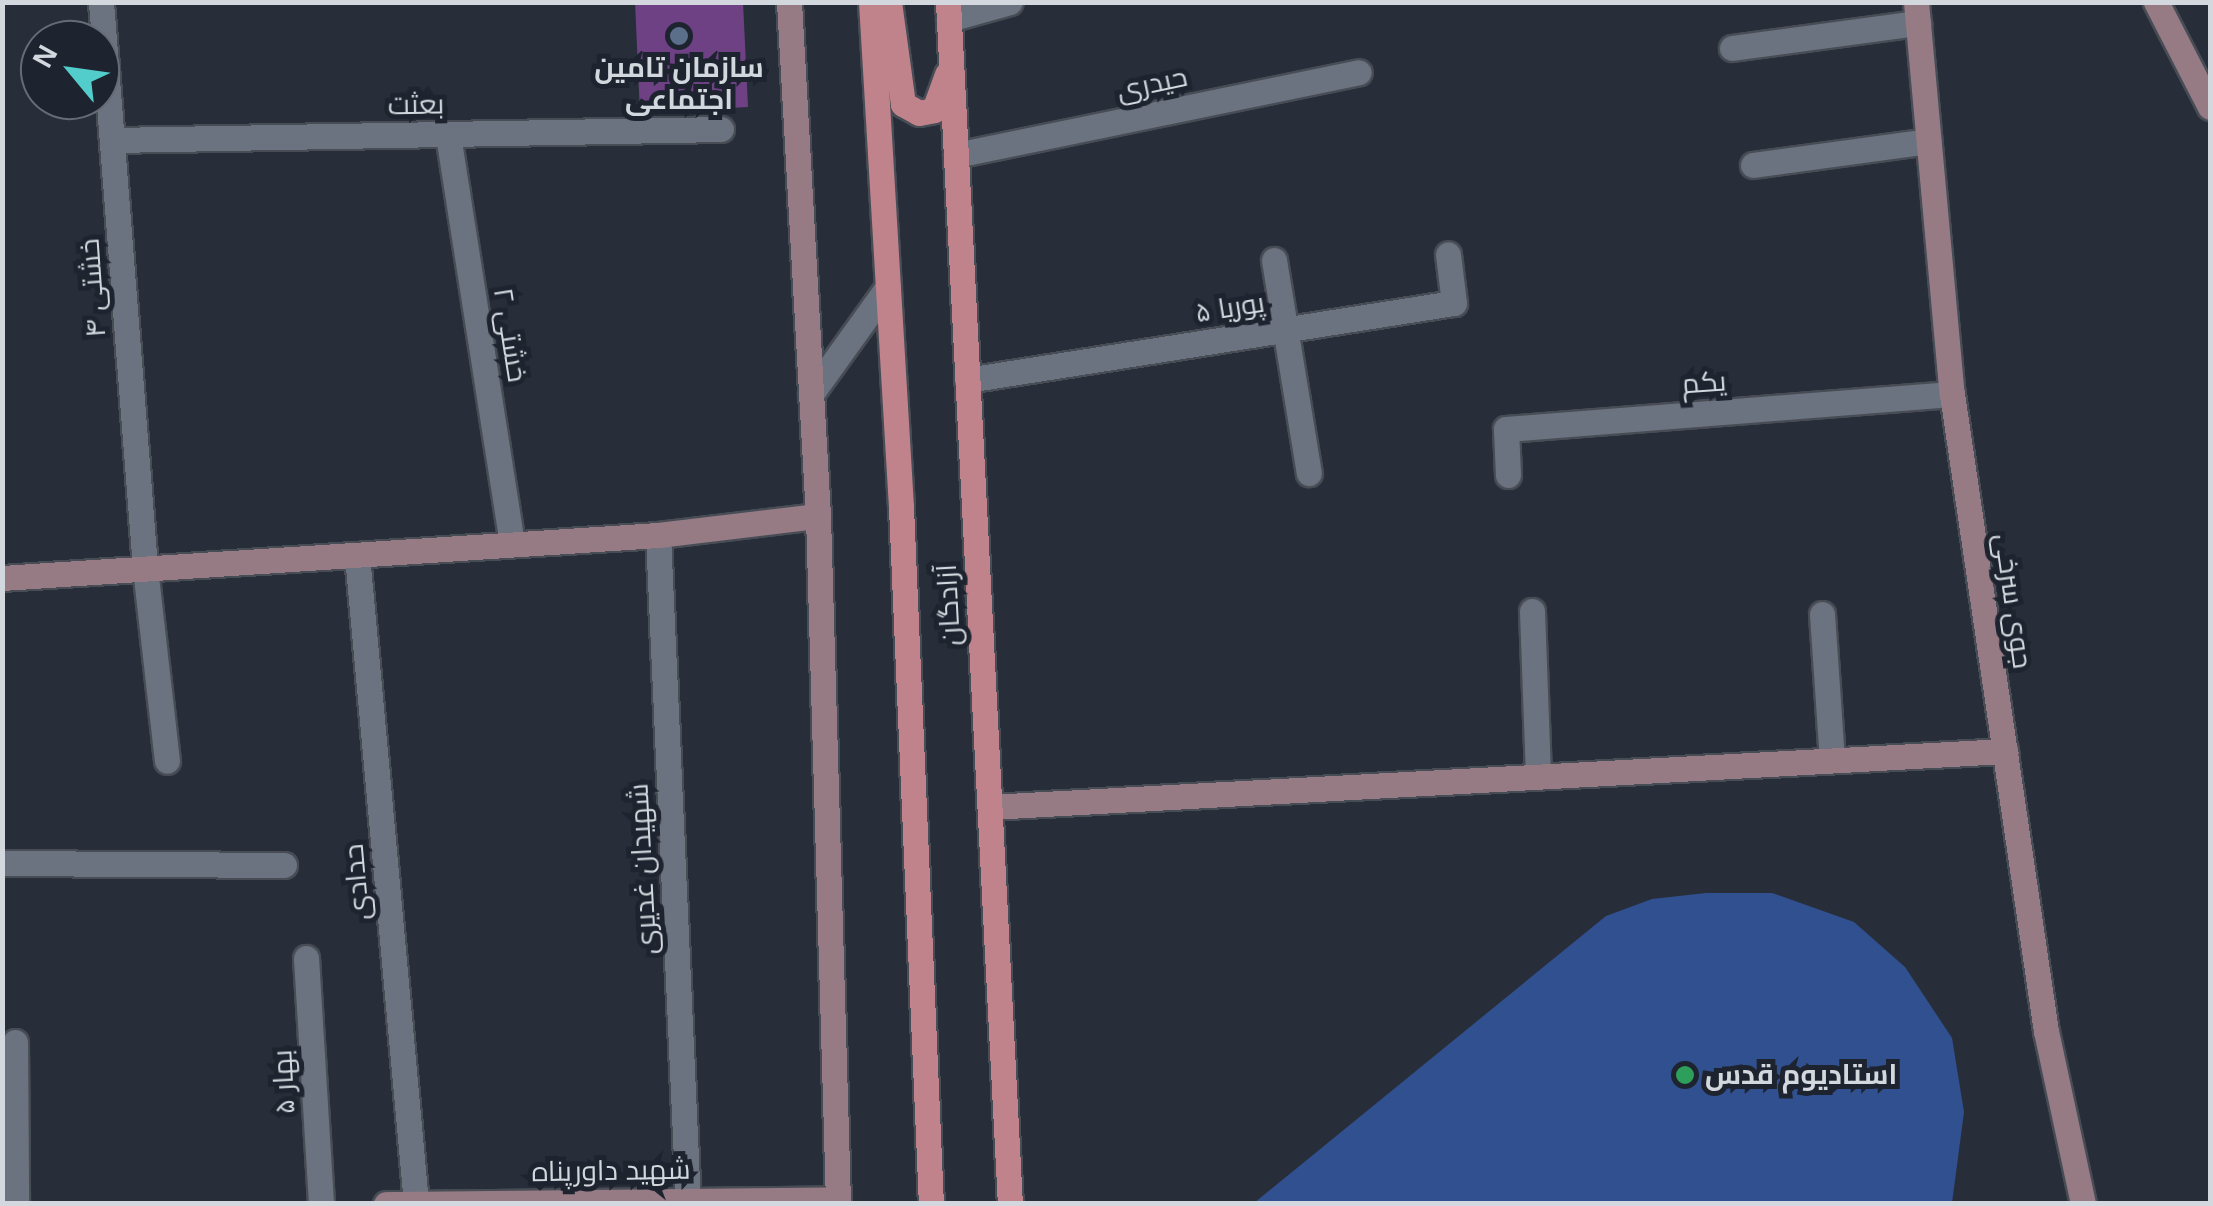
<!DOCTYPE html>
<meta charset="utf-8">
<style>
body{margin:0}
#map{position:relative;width:2213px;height:1206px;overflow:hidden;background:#282e39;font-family:Helvetica,Cairo,sans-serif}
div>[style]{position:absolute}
.green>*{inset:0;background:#31508f}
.building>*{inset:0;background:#6e4185}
.roads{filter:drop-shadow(2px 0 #474c55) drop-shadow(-2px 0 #474c55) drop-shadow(0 2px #474c55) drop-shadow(0 -2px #474c55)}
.street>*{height:25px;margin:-12.5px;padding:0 12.5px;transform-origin:12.5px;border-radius:12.5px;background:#6c7380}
.secondary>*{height:25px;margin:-12.5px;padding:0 12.5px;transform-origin:12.5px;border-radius:12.5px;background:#967b85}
.primary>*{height:25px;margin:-12.5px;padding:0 12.5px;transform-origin:12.5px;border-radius:12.5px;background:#c0838b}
.dots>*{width:28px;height:28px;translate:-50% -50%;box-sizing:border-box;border:5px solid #1e242f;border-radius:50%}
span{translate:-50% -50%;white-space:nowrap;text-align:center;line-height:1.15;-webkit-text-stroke:10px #1e242f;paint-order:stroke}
.poi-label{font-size:28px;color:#d3d7de;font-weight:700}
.left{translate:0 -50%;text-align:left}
.street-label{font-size:28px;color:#d3d7de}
.frame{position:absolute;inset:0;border:5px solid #d3d7de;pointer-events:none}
.north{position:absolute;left:20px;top:20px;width:100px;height:100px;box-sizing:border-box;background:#1e242f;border:2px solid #666c75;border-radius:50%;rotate:299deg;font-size:28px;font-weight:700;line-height:40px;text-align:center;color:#d3d7de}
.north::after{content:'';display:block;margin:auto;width:35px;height:45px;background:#52cdcc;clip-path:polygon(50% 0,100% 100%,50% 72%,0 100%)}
</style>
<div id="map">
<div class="green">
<i style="clip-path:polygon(1706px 893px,1772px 893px,1854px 922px,1905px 967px,1952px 1038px,1964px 1112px,1952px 1203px,1254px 1203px,1606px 916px,1652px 899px)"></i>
</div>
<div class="building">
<i style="clip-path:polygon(635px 2px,743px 2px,748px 107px,640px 113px)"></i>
</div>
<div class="roads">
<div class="street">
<i style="left:101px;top:2px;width:568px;rotate:85.55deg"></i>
<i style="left:145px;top:568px;width:194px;rotate:83.5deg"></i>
<i style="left:949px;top:19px;width:63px;rotate:-15.6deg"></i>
<i style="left:1732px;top:48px;width:188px;rotate:-7.7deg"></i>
<i style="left:448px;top:135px;width:414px;rotate:81.1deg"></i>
<i style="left:112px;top:140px;width:609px;rotate:-1.03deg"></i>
<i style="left:956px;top:155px;width:411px;rotate:-11.6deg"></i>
<i style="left:1753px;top:165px;width:177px;rotate:-7.8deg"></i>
<i style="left:1274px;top:260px;width:216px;rotate:80.7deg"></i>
<i style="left:967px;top:380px;width:493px;rotate:-9deg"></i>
<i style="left:1454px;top:303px;width:49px;rotate:-97deg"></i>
<i style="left:811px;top:394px;width:132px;rotate:-54.3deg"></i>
<i style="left:1508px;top:475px;width:46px;rotate:-92.5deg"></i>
<i style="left:1506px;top:429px;width:447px;rotate:-4.5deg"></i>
<i style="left:658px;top:535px;width:670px;rotate:87.43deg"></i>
<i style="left:357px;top:555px;width:651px;rotate:84.8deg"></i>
<i style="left:1532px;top:611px;width:165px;rotate:87.9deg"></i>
<i style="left:1822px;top:614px;width:146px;rotate:86.1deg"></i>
<i style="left:2px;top:863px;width:282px;rotate:0.4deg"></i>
<i style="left:306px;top:958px;width:246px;rotate:86.5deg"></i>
<i style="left:15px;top:1042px;width:162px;rotate:89.6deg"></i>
</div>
<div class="secondary">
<i style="left:789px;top:2px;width:515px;rotate:86.77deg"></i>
<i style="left:818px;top:516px;width:688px;rotate:88.33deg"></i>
<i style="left:1916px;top:2px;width:394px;rotate:84.8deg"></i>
<i style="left:1952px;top:394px;width:644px;rotate:81.61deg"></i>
<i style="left:2046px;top:1031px;width:177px;rotate:77.9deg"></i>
<i style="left:2156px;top:2px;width:118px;rotate:62.8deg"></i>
<i style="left:2px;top:578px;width:657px;rotate:-3.75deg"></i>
<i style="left:658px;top:535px;width:161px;rotate:-6.8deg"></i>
<i style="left:990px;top:807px;width:1017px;rotate:-3.16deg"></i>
<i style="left:386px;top:1204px;width:451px;rotate:-0.6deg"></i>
</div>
<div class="primary">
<i style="left:871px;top:2px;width:506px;rotate:86.6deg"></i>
<i style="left:901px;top:507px;width:698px;rotate:87.54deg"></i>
<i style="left:889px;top:2px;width:103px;rotate:82.2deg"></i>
<i style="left:903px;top:104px;width:18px;rotate:29deg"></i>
<i style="left:919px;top:113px;width:15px;rotate:-11deg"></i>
<i style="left:934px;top:110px;width:38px;rotate:-70deg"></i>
<i style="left:948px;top:2px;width:1204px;rotate:87.05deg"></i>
</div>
</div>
<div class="dots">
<i style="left:679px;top:36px;background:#5c6f8a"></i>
<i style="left:1685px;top:1075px;background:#2e9e5b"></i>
</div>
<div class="poi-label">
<span style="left:679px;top:84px">سازمان تامین<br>اجتماعی</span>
<span class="left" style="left:1705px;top:1075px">استادیوم قدس</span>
</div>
<div class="street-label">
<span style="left:1152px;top:84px;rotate:-12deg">حیدری</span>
<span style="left:416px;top:105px;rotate:-1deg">بعثت</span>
<span style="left:93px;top:288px;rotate:-94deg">خشتی ۴</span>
<span style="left:1230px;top:308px;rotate:-9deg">پوریا ۵</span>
<span style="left:510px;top:335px;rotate:81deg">خشتی ۲</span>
<span style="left:1704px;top:383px;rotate:-4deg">یکم</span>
<span style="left:2013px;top:601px;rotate:82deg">جوی سرخی</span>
<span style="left:949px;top:605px;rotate:-93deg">آزادگان</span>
<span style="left:643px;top:869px;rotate:-93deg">شهیدان غدیری</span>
<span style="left:357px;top:882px;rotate:-95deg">حدادی</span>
<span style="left:284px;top:1082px;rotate:-93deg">بهار ۵</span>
<span style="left:611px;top:1171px;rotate:-1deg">شهید داورپناه</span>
</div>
<div class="frame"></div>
<div class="north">N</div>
</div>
